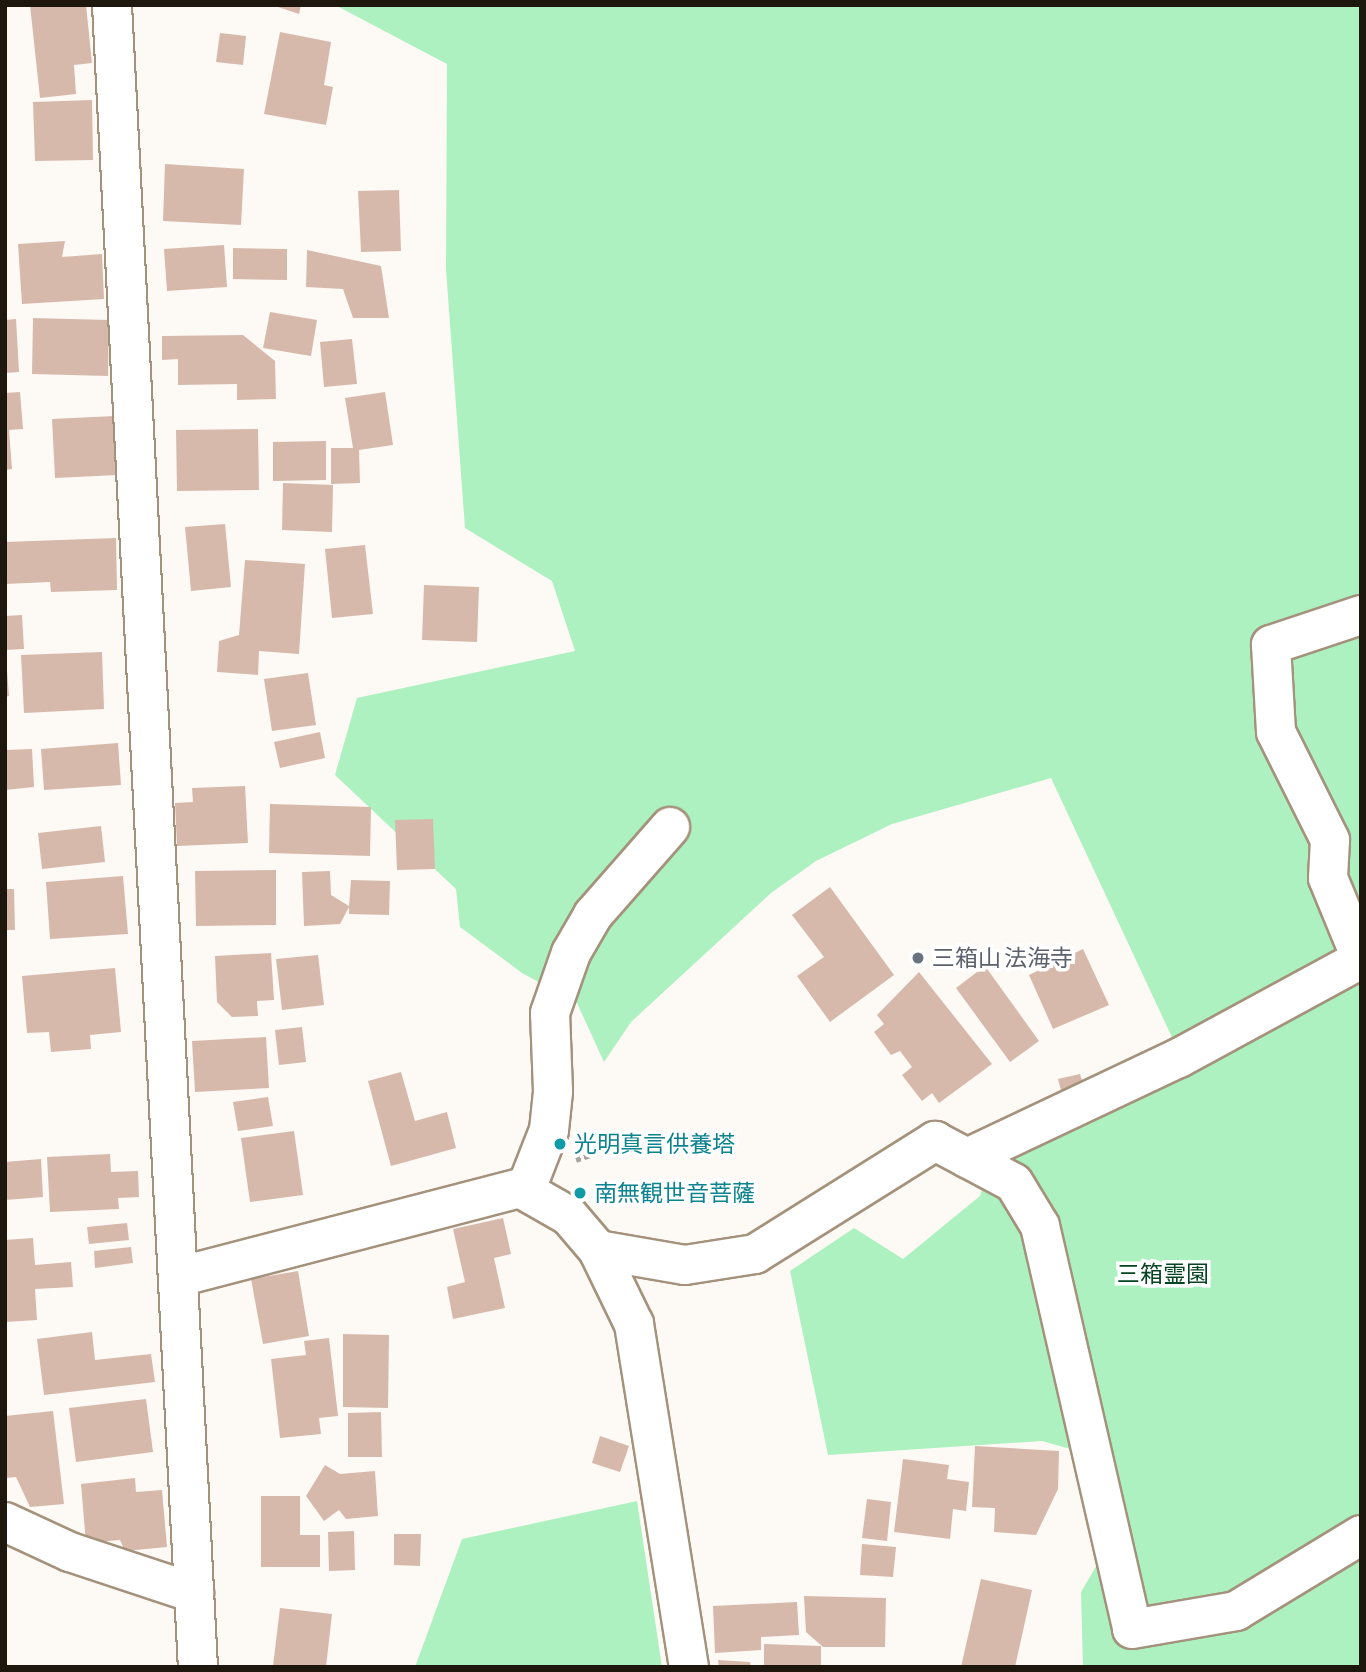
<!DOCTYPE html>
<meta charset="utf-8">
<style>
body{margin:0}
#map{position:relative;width:1366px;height:1672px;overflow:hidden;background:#fdf9f4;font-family:"Asap Condensed","Noto Sans JP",sans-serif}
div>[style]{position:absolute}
.green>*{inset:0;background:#acf1bf}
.building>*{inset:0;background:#d7b9ac}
.path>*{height:4.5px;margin-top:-2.25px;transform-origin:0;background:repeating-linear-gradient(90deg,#a8a39d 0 5px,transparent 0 8.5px)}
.roads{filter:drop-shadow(2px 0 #a4927c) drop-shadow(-2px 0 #a4927c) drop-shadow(0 2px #a4927c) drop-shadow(0 -2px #a4927c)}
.minor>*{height:38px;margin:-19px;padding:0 19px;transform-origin:19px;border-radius:19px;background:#fff}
.dots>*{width:19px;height:19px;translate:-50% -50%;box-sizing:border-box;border:4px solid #fff;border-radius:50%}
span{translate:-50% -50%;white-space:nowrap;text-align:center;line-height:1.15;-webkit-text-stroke:7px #fff;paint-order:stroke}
.worship-label{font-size:23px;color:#5b616d}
.left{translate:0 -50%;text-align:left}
.culture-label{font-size:23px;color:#0d838f}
.park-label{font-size:23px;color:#064321}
.frame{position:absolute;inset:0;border:7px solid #1e170e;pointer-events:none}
</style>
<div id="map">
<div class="green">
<i style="clip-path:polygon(335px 5px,1361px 5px,1361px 1667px,1083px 1667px,1081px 1592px,1101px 1558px,1081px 1452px,1042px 1441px,828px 1455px,790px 1271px,854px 1228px,903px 1259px,980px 1196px,1001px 1135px,1177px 1048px,1051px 778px,892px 824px,816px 861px,771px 893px,631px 1022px,604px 1062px,577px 1003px,522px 973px,460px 927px,456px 889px,335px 775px,357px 698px,575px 651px,552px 581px,465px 528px,446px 269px,447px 64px)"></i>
<i style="clip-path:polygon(637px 1501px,662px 1667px,415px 1667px,462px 1539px)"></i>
</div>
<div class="building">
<i style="clip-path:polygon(30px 5px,86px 5px,92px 63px,74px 65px,76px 94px,40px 98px)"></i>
<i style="clip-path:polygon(272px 5px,301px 5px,299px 14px)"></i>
<i style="clip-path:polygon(280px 32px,331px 42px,324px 85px,333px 87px,326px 125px,264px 114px)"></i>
<i style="clip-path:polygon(220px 33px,246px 36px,243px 65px,216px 62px)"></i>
<i style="clip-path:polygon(92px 100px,93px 160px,35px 161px,33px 102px)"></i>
<i style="clip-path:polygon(165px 164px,244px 169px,241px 225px,163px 221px)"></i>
<i style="clip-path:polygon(399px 190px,401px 251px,361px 252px,358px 191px)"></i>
<i style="clip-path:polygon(65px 241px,62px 257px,102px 254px,104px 299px,22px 304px,18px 244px)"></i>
<i style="clip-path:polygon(224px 245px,227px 287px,167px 291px,164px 249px)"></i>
<i style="clip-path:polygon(233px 248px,287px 249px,287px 280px,233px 279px)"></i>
<i style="clip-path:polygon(307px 250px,381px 266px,389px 318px,353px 318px,343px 289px,306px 287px)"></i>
<i style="clip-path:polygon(270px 312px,317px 320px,311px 356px,263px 348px)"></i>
<i style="clip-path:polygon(33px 318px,109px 320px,108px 376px,32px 374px)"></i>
<i style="clip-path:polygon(16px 319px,19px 372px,5px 373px,5px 320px)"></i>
<i style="clip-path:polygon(243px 335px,275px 361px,276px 399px,237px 400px,237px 384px,178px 385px,178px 359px,162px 360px,162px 336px)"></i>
<i style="clip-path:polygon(352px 339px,357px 384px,324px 387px,320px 342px)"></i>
<i style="clip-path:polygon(20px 392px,23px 429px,9px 430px,12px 469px,5px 470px,5px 393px)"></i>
<i style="clip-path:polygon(385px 392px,393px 445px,359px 450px,360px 483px,331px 484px,331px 448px,353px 448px,345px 398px)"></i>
<i style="clip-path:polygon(114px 416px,117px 475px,55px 478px,52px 419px)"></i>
<i style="clip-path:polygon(258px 429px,259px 490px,177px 491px,176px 430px)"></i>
<i style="clip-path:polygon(326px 441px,326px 480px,273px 481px,273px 442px)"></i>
<i style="clip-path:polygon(283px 483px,333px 485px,332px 532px,282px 530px)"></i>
<i style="clip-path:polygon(225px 524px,231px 587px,191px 591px,185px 527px)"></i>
<i style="clip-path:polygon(116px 538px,117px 590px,51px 592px,50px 582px,5px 584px,5px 542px)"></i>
<i style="clip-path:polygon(365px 545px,373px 614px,332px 618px,325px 549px)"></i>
<i style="clip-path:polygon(245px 560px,305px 564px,299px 654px,259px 651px,258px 675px,217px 672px,219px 641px,239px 635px)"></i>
<i style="clip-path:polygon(424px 585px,479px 587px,477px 642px,422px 640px)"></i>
<i style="clip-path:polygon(22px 615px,24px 649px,5px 650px,5px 616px)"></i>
<i style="clip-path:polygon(102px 652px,104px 709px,24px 713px,21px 655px)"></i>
<i style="clip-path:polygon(5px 670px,7px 670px,9px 696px,5px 697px)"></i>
<i style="clip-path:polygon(308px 673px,316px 725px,272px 731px,264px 679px)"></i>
<i style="clip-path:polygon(320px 732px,325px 758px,280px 768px,274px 742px)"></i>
<i style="clip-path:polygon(118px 743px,121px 785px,44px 790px,41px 749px)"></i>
<i style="clip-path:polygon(32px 749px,34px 787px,5px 790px,5px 750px)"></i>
<i style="clip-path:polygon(245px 786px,248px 843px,177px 846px,175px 803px,193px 802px,192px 788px)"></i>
<i style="clip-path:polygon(270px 804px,371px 807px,370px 856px,269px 853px)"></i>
<i style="clip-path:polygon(433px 819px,435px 869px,397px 870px,395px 820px)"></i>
<i style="clip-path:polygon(101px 826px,105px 862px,42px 869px,38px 833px)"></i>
<i style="clip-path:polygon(276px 870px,276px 925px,196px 926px,195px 871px)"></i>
<i style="clip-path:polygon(330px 871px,331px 895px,349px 906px,351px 880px,390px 881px,389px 915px,349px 914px,349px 907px,340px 924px,304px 926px,302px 872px)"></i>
<i style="clip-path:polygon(123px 876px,128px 934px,50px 939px,46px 882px)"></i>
<i style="clip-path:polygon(830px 887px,894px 975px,830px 1022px,797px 976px,824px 957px,792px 915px)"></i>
<i style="clip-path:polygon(5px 889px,14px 889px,15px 930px,5px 930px)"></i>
<i style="clip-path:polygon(1083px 949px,1109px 1005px,1053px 1029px,1029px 975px)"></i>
<i style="clip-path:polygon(271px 953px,274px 1000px,257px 1001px,258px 1016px,232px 1017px,217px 1002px,215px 956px)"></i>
<i style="clip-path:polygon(318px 955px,324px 1005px,282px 1010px,276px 959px)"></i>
<i style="clip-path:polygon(985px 966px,1039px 1041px,1010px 1062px,956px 988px)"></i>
<i style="clip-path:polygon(115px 968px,121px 1032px,90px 1035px,91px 1049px,51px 1052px,49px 1032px,27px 1033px,22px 976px)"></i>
<i style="clip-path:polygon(919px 972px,992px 1064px,939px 1103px,932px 1093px,922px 1101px,902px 1075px,912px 1067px,900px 1051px,891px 1055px,874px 1032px,884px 1024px,877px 1015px)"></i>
<i style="clip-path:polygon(302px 1027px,306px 1062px,279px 1065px,275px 1030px)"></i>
<i style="clip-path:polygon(266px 1037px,269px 1088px,195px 1092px,192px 1041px)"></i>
<i style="clip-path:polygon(401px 1072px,415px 1121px,447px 1112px,456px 1148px,391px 1166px,368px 1081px)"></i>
<i style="clip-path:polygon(1080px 1074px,1086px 1093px,1063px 1098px,1058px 1079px)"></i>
<i style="clip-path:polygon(268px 1097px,273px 1126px,238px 1131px,233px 1102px)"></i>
<i style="clip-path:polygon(294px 1131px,303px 1195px,250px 1202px,241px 1138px)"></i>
<i style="clip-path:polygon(110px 1154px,111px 1172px,138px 1171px,139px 1197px,118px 1198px,119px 1209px,50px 1212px,47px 1157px)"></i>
<i style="clip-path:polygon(41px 1159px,43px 1197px,5px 1200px,5px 1162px)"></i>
<i style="clip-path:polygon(503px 1218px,511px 1254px,494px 1258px,505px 1308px,453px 1319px,447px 1287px,465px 1282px,453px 1229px)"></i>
<i style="clip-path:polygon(127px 1223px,129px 1240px,89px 1244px,87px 1227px)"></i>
<i style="clip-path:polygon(33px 1238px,35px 1265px,71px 1262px,73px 1287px,35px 1289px,37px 1320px,5px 1322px,5px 1240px)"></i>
<i style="clip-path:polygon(131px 1247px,133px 1263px,95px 1268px,94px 1251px)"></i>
<i style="clip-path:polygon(298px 1271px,309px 1336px,263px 1344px,251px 1279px)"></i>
<i style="clip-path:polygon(92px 1332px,95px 1360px,151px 1354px,155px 1382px,44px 1395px,37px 1339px)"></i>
<i style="clip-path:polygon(343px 1334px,389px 1335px,388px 1408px,343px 1407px)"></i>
<i style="clip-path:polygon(329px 1338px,338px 1416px,319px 1418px,321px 1434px,280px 1438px,271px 1359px,306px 1355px,304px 1341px)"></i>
<i style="clip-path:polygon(146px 1399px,153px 1452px,76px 1462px,69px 1408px)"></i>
<i style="clip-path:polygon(53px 1411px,64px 1504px,30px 1507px,16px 1477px,5px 1478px,5px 1416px)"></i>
<i style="clip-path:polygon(381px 1412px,382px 1457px,348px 1457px,348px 1413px)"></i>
<i style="clip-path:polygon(600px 1436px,629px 1446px,620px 1472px,592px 1463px)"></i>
<i style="clip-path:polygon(975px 1446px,1059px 1451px,1058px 1489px,1036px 1535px,994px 1532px,995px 1508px,972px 1507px)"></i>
<i style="clip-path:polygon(903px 1459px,949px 1465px,947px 1479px,969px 1482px,966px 1511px,953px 1509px,950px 1539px,894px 1532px)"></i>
<i style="clip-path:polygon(325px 1465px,340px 1474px,375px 1471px,378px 1516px,346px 1519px,339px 1510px,324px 1521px,306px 1496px)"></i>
<i style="clip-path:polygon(135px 1478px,136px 1492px,162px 1490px,167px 1547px,125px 1551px,120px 1540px,86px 1543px,81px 1484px)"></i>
<i style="clip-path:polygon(261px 1496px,300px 1496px,300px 1535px,320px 1535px,320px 1567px,261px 1567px)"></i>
<i style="clip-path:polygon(867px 1499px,891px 1502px,887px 1541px,862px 1538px)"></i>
<i style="clip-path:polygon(354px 1531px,355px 1570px,329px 1571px,328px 1532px)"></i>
<i style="clip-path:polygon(394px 1534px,421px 1534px,420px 1566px,394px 1565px)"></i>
<i style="clip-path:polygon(862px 1544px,896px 1547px,893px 1577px,860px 1575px)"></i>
<i style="clip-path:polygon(981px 1579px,1032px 1590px,1015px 1667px,961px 1667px)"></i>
<i style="clip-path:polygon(804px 1596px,886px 1598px,885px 1647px,823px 1647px,806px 1632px)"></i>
<i style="clip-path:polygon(797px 1602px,799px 1635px,761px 1637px,761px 1650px,715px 1653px,713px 1606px)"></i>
<i style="clip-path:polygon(280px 1608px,332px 1614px,326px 1667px,273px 1666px)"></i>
<i style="clip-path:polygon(764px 1644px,821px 1646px,821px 1667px,764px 1667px)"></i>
<i style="clip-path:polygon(718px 1660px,750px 1662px,751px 1667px,719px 1667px)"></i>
</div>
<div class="path">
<i style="left:576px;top:1160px;width:44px;rotate:-18.4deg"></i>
</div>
<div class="roads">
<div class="minor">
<i style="left:112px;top:5px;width:1664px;rotate:87.04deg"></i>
<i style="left:1361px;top:615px;width:95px;rotate:161.6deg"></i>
<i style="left:1271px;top:645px;width:87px;rotate:86.7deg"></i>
<i style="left:1276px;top:732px;width:121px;rotate:63.4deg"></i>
<i style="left:1330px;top:840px;width:38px;rotate:93deg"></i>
<i style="left:1328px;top:878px;width:87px;rotate:67.6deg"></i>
<i style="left:967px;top:1158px;width:234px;rotate:-25.3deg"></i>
<i style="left:1179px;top:1058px;width:207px;rotate:-28.5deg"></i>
<i style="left:526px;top:1189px;width:63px;rotate:-68.7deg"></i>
<i style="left:549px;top:1130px;width:39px;rotate:-84deg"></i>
<i style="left:553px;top:1091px;width:78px;rotate:-92.2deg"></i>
<i style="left:550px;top:1013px;width:64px;rotate:-70.7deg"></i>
<i style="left:571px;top:953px;width:44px;rotate:-59.9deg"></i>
<i style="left:593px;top:915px;width:117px;rotate:-48.8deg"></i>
<i style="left:598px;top:1250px;width:88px;rotate:9.8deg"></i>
<i style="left:685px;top:1265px;width:71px;rotate:-8.9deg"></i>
<i style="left:755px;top:1254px;width:213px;rotate:-32.1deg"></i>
<i style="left:935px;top:1141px;width:89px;rotate:28deg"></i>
<i style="left:1014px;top:1183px;width:50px;rotate:58.8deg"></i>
<i style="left:1040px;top:1226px;width:413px;rotate:77.1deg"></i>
<i style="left:1132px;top:1629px;width:106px;rotate:-9.8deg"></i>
<i style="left:1236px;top:1611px;width:146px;rotate:-31.3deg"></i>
<i style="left:178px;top:1277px;width:353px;rotate:-14.6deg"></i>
<i style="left:520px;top:1188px;width:56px;rotate:29.7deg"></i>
<i style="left:569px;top:1216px;width:45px;rotate:49.5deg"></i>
<i style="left:598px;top:1250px;width:82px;rotate:64.1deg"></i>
<i style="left:634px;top:1324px;width:347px;rotate:80.9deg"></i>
<i style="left:5px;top:1522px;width:72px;rotate:24.8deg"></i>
<i style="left:70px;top:1552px;width:131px;rotate:18.3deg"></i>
</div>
</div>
<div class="dots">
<i style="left:918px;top:958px;background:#6b7280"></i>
<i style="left:560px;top:1144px;background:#0f9aa8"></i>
<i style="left:580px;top:1193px;background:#0f9aa8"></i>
</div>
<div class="worship-label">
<span class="left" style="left:932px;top:958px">三箱山 法海寺</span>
</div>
<div class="culture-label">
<span class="left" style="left:574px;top:1144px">光明真言供養塔</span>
<span class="left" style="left:594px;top:1193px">南無観世音菩薩</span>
</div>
<div class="park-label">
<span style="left:1163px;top:1274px">三箱霊園</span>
</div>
<div class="frame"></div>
</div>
